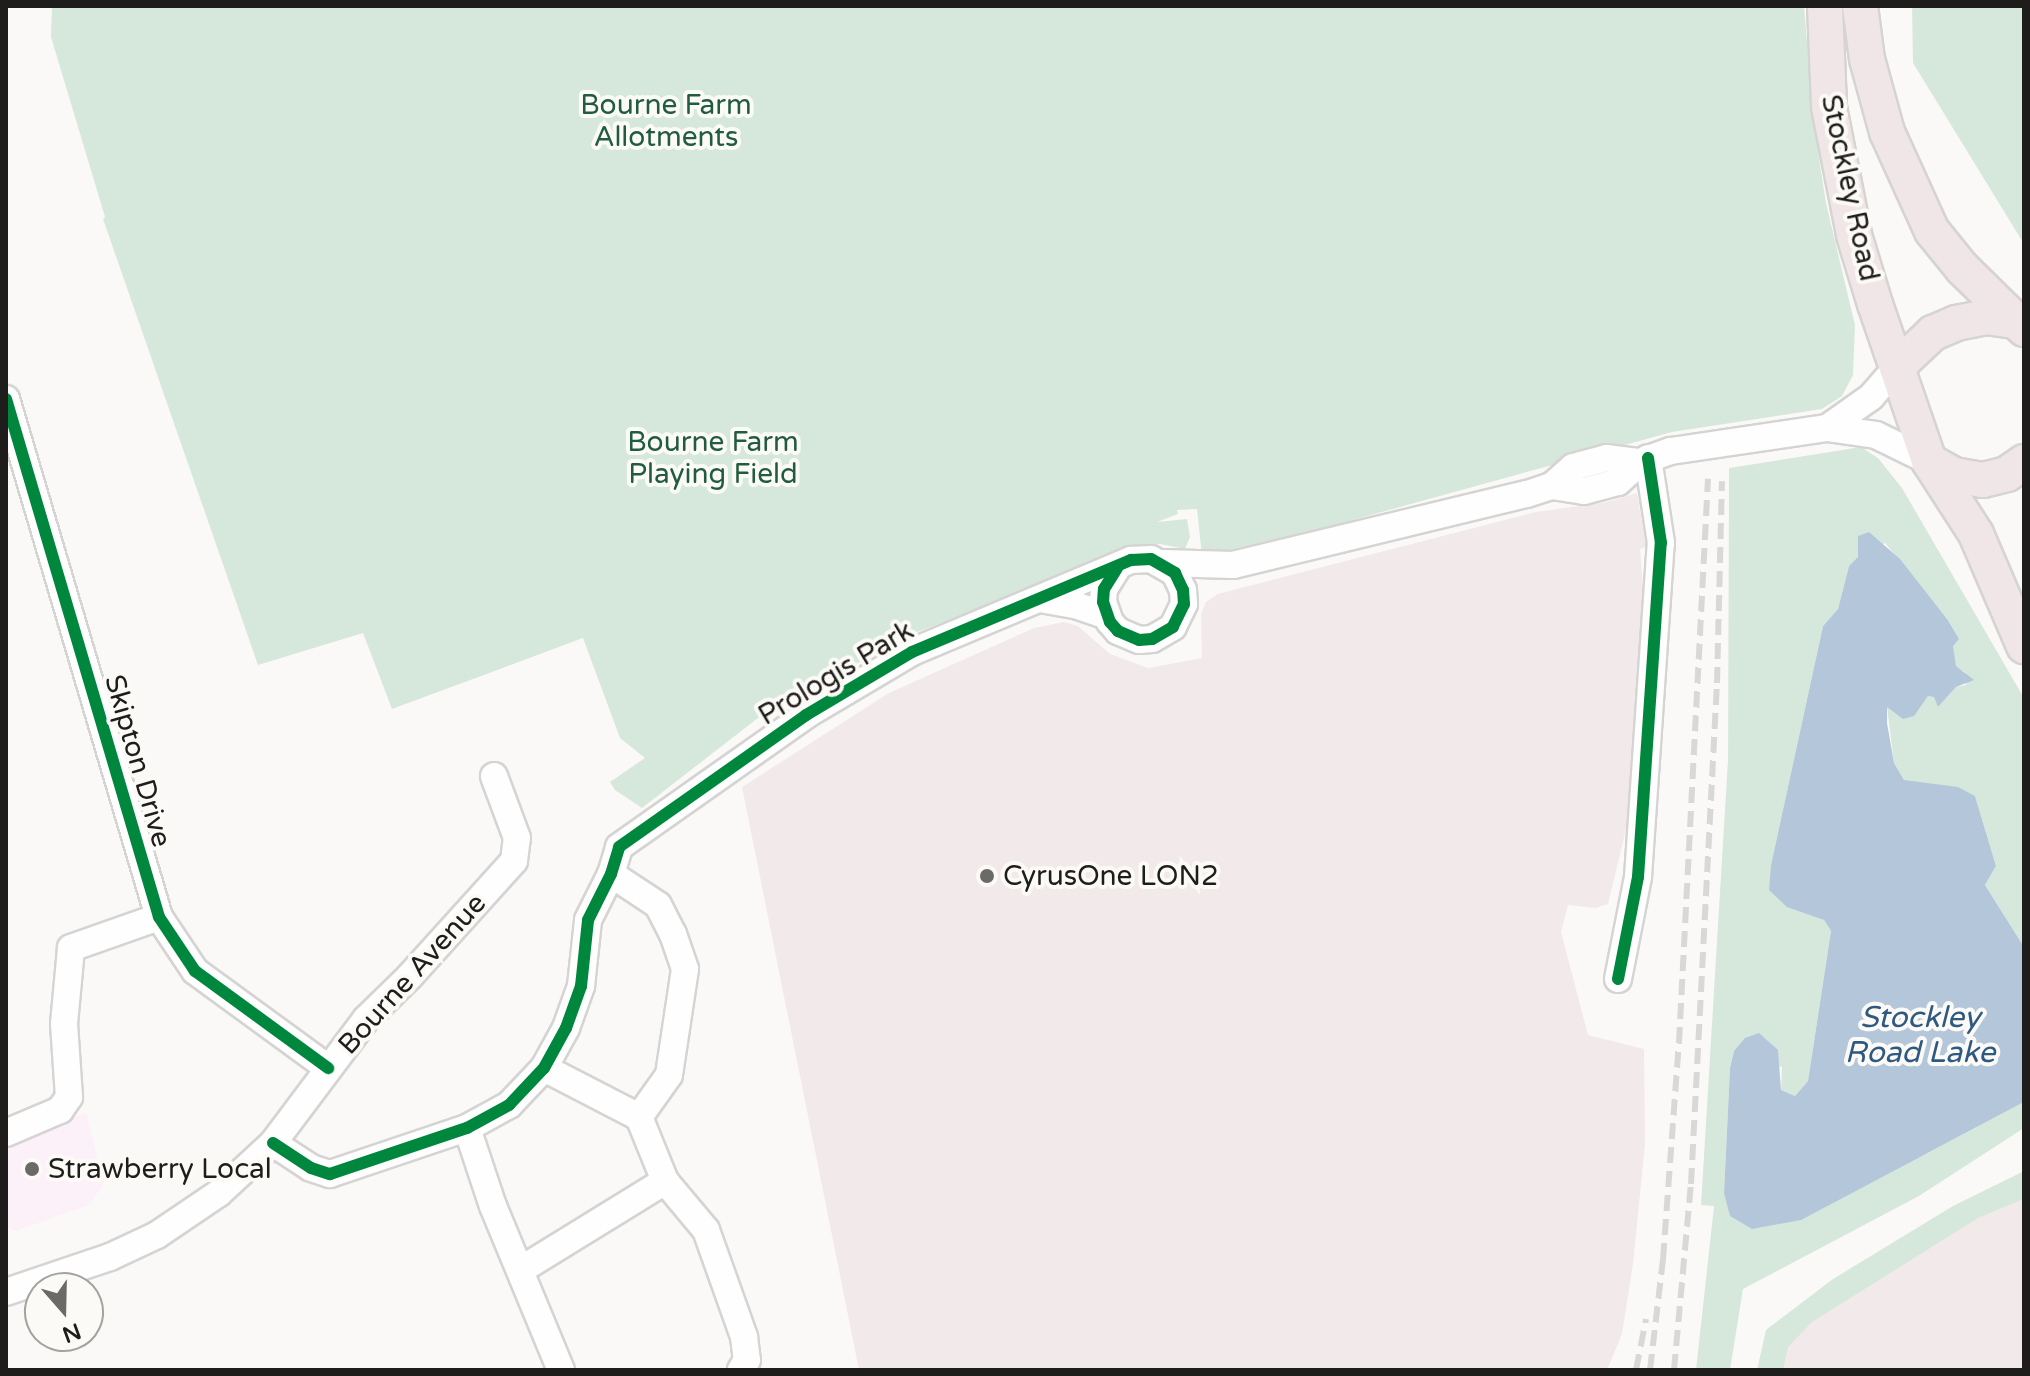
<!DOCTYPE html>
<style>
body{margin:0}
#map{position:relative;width:2030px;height:1376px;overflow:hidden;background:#fbf9f7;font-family:"Varela Round",sans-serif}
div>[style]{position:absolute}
.commercial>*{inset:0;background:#fcf0f9}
.industrial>*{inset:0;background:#f2e9ea}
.green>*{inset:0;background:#d6e8dc}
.water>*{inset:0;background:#b4c7da}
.roads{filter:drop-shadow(2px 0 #d5d4d3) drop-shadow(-2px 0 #d5d4d3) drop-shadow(0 2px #d5d4d3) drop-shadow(0 -2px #d5d4d3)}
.minor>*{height:26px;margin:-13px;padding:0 13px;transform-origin:13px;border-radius:13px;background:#fefefe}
.major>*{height:34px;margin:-17px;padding:0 17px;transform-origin:17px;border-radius:17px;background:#f0e6e7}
.rail>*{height:6px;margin-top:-3px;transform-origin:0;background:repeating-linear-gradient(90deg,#d8d8d7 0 16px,transparent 0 24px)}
.cycleway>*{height:12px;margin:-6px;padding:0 6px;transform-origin:6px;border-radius:6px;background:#00873e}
.dots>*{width:22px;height:22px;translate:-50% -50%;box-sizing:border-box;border:4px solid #fcfaf6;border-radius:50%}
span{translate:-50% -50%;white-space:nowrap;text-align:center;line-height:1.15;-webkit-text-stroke:8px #fcfaf6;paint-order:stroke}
.park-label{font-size:28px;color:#205c3d}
.street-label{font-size:28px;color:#1e1d1c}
.poi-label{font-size:28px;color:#1e1d1c}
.left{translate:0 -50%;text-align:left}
.water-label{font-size:30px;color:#2e5981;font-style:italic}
.frame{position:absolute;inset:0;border:8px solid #1e1d1c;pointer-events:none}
.north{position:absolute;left:24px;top:1272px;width:80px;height:80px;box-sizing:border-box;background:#fcfaf6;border:2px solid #a3a29f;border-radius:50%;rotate:160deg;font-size:22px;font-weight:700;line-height:32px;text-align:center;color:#1e1d1c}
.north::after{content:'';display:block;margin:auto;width:28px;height:36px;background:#6b6a69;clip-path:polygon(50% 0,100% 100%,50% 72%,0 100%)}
</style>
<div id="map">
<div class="commercial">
<i style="clip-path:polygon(86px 1113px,104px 1184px,89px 1205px,16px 1231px,6px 1226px,6px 1138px)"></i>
</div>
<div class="industrial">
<i style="clip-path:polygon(1637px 493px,1646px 547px,1640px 549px,1644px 600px,1628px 821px,1608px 904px,1596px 908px,1568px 905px,1561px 932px,1588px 1035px,1644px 1049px,1645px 1144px,1633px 1264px,1622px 1334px,1607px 1370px,859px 1370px,742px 787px,889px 693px,1034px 628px,1064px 622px,1078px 626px,1110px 654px,1148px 668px,1202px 658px,1201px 614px,1206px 602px,1218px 594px,1536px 512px,1607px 502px)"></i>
<i style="clip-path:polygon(2024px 1199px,2024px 1370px,1778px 1370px,1796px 1319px,1901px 1249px)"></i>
</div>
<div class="green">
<i style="clip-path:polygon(52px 6px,1804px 6px,1814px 126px,1826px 203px,1855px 325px,1853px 375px,1842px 396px,1822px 409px,1672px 432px,1324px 528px,1202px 556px,1197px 509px,1177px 510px,1178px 514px,1157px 522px,1187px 519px,1190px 537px,1185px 549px,1160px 544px,1139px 546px,907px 636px,758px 718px,642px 808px,615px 790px,610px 782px,645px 758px,620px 738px,583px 638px,392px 709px,363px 633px,258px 665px,103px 219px,105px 217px,51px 37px)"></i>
<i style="clip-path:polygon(1912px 6px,2024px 6px,2024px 244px,1913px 63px)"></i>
<i style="clip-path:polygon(1861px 447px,1878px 458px,1902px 488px,2024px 698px,2024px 947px,1985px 885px,1996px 866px,1975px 796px,1904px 780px,1894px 763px,1887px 707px,1921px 705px,1928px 696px,1934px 696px,1938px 707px,1956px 687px,1966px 685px,1965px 672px,1956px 667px,1947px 619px,1885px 543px,1849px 566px,1838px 609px,1823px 626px,1771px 865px,1770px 890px,1824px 920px,1831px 931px,1808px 1081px,1795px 1096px,1781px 1090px,1782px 1067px,1734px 1051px,1730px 1068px,1724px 1194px,1926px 1154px,2024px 1102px,2024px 1128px,1919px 1196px,1743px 1289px,1730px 1370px,1696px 1370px,1714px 1206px,1701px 1205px,1728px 760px,1729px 468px)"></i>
<i style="clip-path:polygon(2024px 1171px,2024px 1199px,1978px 1218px,1812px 1322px,1788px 1347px,1783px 1370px,1757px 1370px,1766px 1330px,1833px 1279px,1953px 1206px)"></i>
</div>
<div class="water">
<i style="clip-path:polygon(1869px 532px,1900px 559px,1947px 619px,1959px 639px,1953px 646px,1956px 666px,1974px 680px,1956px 687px,1938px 707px,1934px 697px,1928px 696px,1914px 716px,1903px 719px,1887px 707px,1887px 723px,1894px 763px,1904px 780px,1958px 787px,1975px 796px,1996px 866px,1985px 885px,2024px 947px,2024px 1102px,1801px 1220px,1752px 1229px,1730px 1216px,1724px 1193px,1730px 1068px,1734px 1051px,1745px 1038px,1759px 1033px,1778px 1050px,1781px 1090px,1795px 1096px,1808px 1081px,1831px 931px,1824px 920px,1787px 907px,1769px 890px,1771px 865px,1823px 626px,1838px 609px,1849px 566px,1858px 557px,1858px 536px)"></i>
</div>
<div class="roads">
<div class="minor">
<i style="left:6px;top:399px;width:540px;rotate:73.54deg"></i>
<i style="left:159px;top:917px;width:65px;rotate:56.3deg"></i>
<i style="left:195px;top:971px;width:165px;rotate:36.1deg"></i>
<i style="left:1827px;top:428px;width:54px;rotate:-35.2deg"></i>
<i style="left:1871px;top:397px;width:40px;rotate:-49deg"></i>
<i style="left:1552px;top:486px;width:32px;rotate:9deg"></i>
<i style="left:1584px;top:491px;width:35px;rotate:-15deg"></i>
<i style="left:1618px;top:482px;width:30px;rotate:-42deg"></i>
<i style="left:1640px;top:462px;width:33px;rotate:-20deg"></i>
<i style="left:1671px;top:451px;width:158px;rotate:-8.4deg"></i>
<i style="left:1827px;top:428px;width:49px;rotate:8.1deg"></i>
<i style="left:1876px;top:435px;width:59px;rotate:26.1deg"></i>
<i style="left:1163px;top:563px;width:70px;rotate:1.6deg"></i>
<i style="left:1233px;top:565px;width:302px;rotate:-13.6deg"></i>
<i style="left:1527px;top:494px;width:26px;rotate:-18deg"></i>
<i style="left:1552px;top:486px;width:28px;rotate:-42deg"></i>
<i style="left:1573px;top:467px;width:34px;rotate:-15deg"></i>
<i style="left:1606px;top:458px;width:34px;rotate:7deg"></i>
<i style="left:1040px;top:599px;width:36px;rotate:10deg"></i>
<i style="left:1075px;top:605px;width:34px;rotate:19deg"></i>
<i style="left:611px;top:874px;width:56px;rotate:33.4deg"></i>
<i style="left:658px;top:905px;width:33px;rotate:63deg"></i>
<i style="left:673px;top:934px;width:37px;rotate:71deg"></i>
<i style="left:685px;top:969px;width:107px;rotate:98.6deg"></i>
<i style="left:669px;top:1075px;width:52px;rotate:125.5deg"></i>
<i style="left:1618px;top:979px;width:104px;rotate:-78.9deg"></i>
<i style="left:1638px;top:877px;width:335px;rotate:-86.1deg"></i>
<i style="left:1661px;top:543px;width:86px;rotate:-98.7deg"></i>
<i style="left:544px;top:1068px;width:107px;rotate:27.3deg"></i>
<i style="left:639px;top:1117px;width:69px;rotate:67.9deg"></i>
<i style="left:665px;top:1181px;width:64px;rotate:50.1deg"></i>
<i style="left:706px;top:1230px;width:114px;rotate:70.4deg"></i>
<i style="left:744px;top:1337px;width:23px;rotate:83deg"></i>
<i style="left:747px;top:1360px;width:12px;rotate:121deg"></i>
<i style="left:467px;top:1128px;width:82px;rotate:71.6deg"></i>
<i style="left:493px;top:1206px;width:178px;rotate:67.5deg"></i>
<i style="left:6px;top:1133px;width:59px;rotate:-23.1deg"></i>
<i style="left:60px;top:1110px;width:16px;rotate:-55deg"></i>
<i style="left:69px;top:1097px;width:73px;rotate:-93.9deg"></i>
<i style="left:64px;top:1024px;width:76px;rotate:-84.7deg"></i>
<i style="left:71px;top:948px;width:93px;rotate:-19.4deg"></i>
<i style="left:273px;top:1143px;width:45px;rotate:33.3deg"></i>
<i style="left:311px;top:1168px;width:20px;rotate:18deg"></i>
<i style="left:330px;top:1174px;width:145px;rotate:-18.6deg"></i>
<i style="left:467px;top:1128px;width:48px;rotate:-28.7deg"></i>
<i style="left:509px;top:1105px;width:51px;rotate:-46.6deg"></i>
<i style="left:544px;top:1068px;width:46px;rotate:-61.2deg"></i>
<i style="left:566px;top:1028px;width:45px;rotate:-70.3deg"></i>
<i style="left:581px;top:986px;width:66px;rotate:-83.9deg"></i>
<i style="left:588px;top:920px;width:51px;rotate:-63.4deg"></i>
<i style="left:611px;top:874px;width:28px;rotate:-73deg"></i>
<i style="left:619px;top:847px;width:229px;rotate:-35.2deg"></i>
<i style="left:806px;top:715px;width:123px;rotate:-30.7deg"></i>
<i style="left:912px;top:652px;width:238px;rotate:-22.8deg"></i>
<i style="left:1131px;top:560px;width:20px;rotate:-3deg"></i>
<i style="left:1151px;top:559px;width:28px;rotate:30deg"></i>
<i style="left:1175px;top:573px;width:19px;rotate:65deg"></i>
<i style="left:1183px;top:590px;width:14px;rotate:86deg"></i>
<i style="left:1184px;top:604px;width:25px;rotate:116deg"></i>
<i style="left:1173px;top:627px;width:24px;rotate:150deg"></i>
<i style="left:1152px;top:639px;width:13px;rotate:176deg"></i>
<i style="left:1139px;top:640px;width:23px;rotate:-157deg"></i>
<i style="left:1118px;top:631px;width:12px;rotate:-132deg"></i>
<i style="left:1110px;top:622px;width:21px;rotate:-109deg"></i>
<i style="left:1103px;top:602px;width:13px;rotate:-86deg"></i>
<i style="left:1104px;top:589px;width:25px;rotate:-58deg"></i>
<i style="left:522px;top:1269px;width:168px;rotate:-31.6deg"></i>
<i style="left:6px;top:1292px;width:110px;rotate:-18.6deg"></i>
<i style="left:110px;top:1257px;width:52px;rotate:-25.1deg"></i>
<i style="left:157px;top:1235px;width:75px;rotate:-34.1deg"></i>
<i style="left:219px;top:1193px;width:74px;rotate:-42.8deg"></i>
<i style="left:273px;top:1143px;width:155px;rotate:-53.1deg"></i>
<i style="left:366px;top:1019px;width:62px;rotate:-44.3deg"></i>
<i style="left:410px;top:976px;width:155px;rotate:-47.9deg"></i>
<i style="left:514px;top:861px;width:23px;rotate:-83deg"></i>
<i style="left:517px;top:838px;width:66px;rotate:-110.4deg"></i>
</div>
<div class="major">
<i style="left:1825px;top:6px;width:101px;rotate:87.7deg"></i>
<i style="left:1829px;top:107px;width:130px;rotate:78.9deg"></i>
<i style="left:1854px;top:235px;width:72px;rotate:73.1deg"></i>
<i style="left:1875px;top:304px;width:166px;rotate:71deg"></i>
<i style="left:1929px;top:461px;width:87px;rotate:57.2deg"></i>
<i style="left:1976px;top:534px;width:122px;rotate:66.8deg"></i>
<i style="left:1860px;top:6px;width:53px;rotate:82.5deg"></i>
<i style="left:1867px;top:59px;width:76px;rotate:74.7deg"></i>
<i style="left:1887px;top:132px;width:109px;rotate:65.6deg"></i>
<i style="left:1932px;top:231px;width:48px;rotate:51deg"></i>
<i style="left:1962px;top:268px;width:87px;rotate:44.5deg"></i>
<i style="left:1897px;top:367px;width:50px;rotate:-43.4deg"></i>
<i style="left:1933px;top:333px;width:25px;rotate:-23deg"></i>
<i style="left:1956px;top:323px;width:31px;rotate:-11deg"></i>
<i style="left:1986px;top:317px;width:28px;rotate:8deg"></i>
<i style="left:1929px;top:461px;width:29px;rotate:29deg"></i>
<i style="left:1954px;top:475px;width:29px;rotate:10deg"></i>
<i style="left:1983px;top:480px;width:25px;rotate:-14deg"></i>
<i style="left:2007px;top:474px;width:21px;rotate:-35deg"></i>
</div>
</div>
<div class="rail">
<i style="left:1636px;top:1370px;width:52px;rotate:-78.9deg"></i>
<i style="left:1650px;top:1370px;width:112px;rotate:-83.3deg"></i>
<i style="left:1663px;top:1259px;width:217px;rotate:-85.8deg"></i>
<i style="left:1679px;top:1043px;width:565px;rotate:-87.06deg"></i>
<i style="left:1674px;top:1370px;width:187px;rotate:-84.8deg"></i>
<i style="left:1691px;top:1184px;width:502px;rotate:-87.03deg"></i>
<i style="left:1717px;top:683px;width:202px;rotate:-88.6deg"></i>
</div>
<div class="cycleway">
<i style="left:6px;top:399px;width:540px;rotate:73.54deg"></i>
<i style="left:159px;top:917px;width:65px;rotate:56.3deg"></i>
<i style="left:195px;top:971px;width:165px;rotate:36.1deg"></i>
<i style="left:1618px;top:979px;width:104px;rotate:-78.9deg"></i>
<i style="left:1638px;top:877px;width:335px;rotate:-86.1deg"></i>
<i style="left:1661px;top:543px;width:86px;rotate:-98.7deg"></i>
<i style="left:273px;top:1143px;width:45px;rotate:33.3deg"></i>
<i style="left:311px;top:1168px;width:20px;rotate:18deg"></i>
<i style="left:330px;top:1174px;width:145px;rotate:-18.6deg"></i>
<i style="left:467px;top:1128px;width:48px;rotate:-28.7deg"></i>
<i style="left:509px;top:1105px;width:51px;rotate:-46.6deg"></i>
<i style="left:544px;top:1068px;width:46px;rotate:-61.2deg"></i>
<i style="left:566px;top:1028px;width:45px;rotate:-70.3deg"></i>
<i style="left:581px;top:986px;width:66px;rotate:-83.9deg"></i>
<i style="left:588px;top:920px;width:51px;rotate:-63.4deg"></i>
<i style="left:611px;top:874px;width:28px;rotate:-73deg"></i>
<i style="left:619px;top:847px;width:229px;rotate:-35.2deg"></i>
<i style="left:806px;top:715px;width:123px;rotate:-30.7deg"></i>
<i style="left:912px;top:652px;width:238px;rotate:-22.8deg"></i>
<i style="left:1131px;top:560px;width:20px;rotate:-3deg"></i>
<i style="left:1151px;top:559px;width:28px;rotate:30deg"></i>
<i style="left:1175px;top:573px;width:19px;rotate:65deg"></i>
<i style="left:1183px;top:590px;width:14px;rotate:86deg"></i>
<i style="left:1184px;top:604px;width:25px;rotate:116deg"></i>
<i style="left:1173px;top:627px;width:24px;rotate:150deg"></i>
<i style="left:1152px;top:639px;width:13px;rotate:176deg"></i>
<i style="left:1139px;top:640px;width:23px;rotate:-157deg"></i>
<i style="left:1118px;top:631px;width:12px;rotate:-132deg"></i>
<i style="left:1110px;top:622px;width:21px;rotate:-109deg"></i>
<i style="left:1103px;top:602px;width:13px;rotate:-86deg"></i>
<i style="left:1104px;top:589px;width:25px;rotate:-58deg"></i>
</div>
<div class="dots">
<i style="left:987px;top:876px;background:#6b6a69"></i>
<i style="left:32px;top:1169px;background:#6b6a69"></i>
</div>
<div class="park-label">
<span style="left:666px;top:121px">Bourne Farm<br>Allotments</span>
<span style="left:713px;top:458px">Bourne Farm<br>Playing Field</span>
</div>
<div class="street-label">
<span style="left:1850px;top:188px;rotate:78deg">Stockley Road</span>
<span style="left:836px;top:673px;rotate:-31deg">Prologis Park</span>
<span style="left:138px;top:761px;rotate:74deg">Skipton Drive</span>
<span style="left:412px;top:974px;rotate:-48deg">Bourne Avenue</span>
</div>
<div class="poi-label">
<span class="left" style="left:1003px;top:876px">CyrusOne LON2</span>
<span class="left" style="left:48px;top:1169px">Strawberry Local</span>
</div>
<div class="water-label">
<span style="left:1920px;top:1035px">Stockley<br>Road Lake</span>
</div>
<div class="frame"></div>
<div class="north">N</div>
</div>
